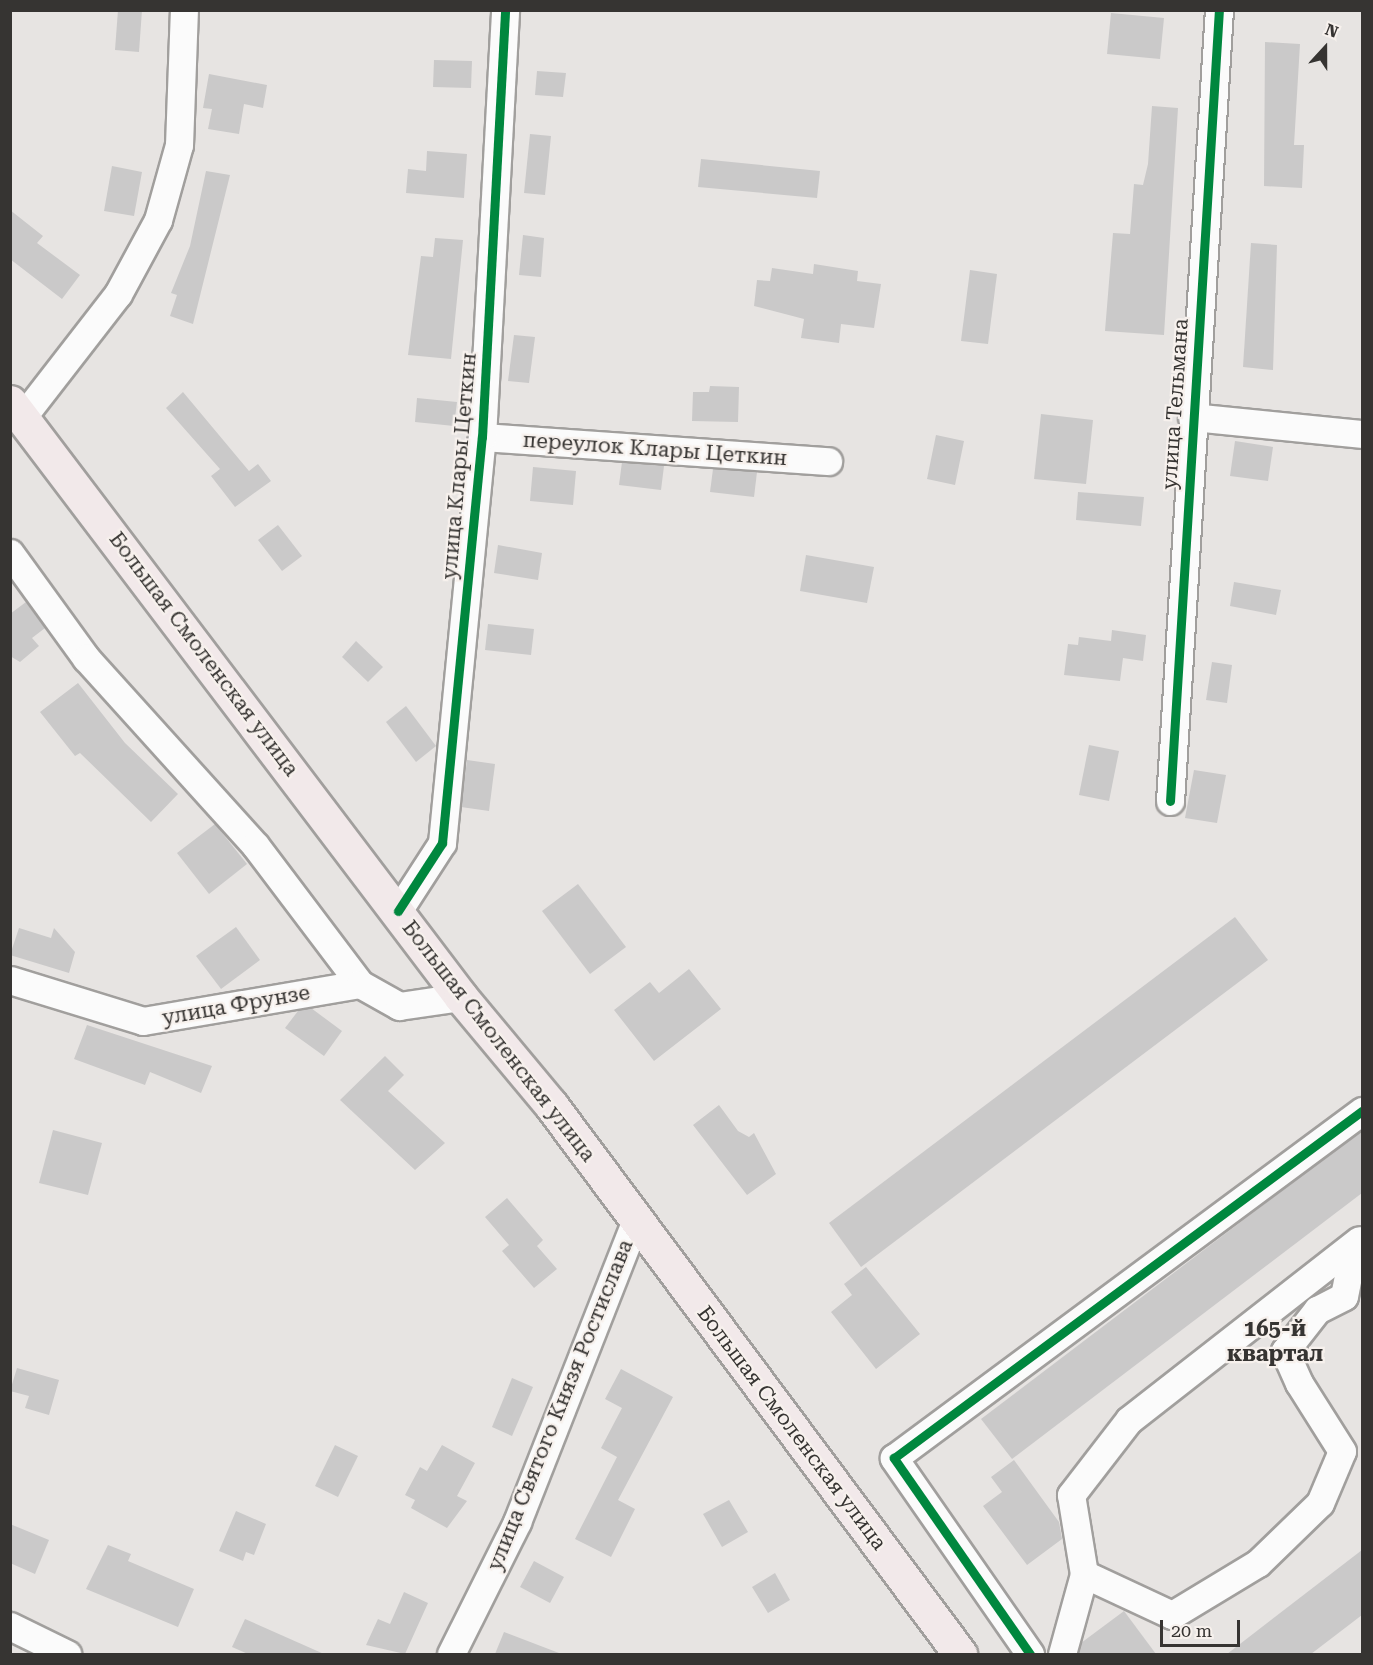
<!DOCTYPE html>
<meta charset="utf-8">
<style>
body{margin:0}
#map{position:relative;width:1373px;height:1665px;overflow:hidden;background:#e7e4e2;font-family:"Roboto Serif",serif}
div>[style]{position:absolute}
.building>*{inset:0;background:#cac9c9}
.roads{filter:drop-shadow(2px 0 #a19f9d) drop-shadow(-2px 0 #a19f9d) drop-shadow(0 2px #a19f9d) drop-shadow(0 -2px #a19f9d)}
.minor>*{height:27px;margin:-13.5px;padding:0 13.5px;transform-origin:13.5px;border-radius:13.5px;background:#fbfbfb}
.major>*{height:33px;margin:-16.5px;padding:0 16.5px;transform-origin:16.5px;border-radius:16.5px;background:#f2e9ea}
.cycleway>*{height:9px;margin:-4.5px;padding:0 4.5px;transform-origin:4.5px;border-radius:4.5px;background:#00873e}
span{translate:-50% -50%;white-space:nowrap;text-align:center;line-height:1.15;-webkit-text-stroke:4.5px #f7f1ed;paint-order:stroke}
.street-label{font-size:21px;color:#363432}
.neighbourhood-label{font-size:22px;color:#363432;font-weight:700}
.frame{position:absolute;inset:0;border:12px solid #363432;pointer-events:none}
.north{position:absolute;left:1295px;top:18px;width:60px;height:60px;-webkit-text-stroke:4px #f7f1ed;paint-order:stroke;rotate:21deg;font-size:16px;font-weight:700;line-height:24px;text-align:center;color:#363432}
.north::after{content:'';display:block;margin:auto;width:21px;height:27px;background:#363432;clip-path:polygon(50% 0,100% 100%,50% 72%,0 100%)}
.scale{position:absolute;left:1160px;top:1620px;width:80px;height:27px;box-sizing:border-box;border:3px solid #363432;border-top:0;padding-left:8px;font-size:18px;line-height:21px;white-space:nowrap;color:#363432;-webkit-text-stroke:4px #f7f1ed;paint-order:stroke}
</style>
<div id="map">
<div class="building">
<i style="clip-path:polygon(118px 10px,142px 10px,139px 52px,115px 50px)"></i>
<i style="clip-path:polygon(1111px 13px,1164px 18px,1160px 59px,1107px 54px)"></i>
<i style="clip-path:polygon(1265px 42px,1300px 44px,1294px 145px,1304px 145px,1302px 188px,1264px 186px)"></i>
<i style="clip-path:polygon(434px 60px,472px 61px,471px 88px,433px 87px)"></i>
<i style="clip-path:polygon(537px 71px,566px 73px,563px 97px,535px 95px)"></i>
<i style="clip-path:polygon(209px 74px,267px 85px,263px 108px,244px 104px,239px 134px,208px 129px,212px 109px,203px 108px)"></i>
<i style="clip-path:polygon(1152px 106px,1178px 108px,1164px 335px,1105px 331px,1113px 233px,1130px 234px,1134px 184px,1143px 185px,1148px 164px)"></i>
<i style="clip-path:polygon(530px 134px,551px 136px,545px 195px,524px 193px)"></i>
<i style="clip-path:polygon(427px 151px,467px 154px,464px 198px,406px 193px,408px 169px,426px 171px)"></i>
<i style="clip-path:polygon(701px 159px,820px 171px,817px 198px,698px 187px)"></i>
<i style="clip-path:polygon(112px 166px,142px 172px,134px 216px,104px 211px)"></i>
<i style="clip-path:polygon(206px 171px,230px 175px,193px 324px,170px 316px,177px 295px,171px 293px,190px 246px)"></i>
<i style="clip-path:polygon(10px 210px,43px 236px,37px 243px,80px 275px,62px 299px,10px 259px)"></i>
<i style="clip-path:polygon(523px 235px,544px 238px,541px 277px,519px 275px)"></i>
<i style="clip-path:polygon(435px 238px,463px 240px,451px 359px,408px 355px,421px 256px,433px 257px)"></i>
<i style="clip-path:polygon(1251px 243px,1277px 245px,1273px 370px,1243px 367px)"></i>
<i style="clip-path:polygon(814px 264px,858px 271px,857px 281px,881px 284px,874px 328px,841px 324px,839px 343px,801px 338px,804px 319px,754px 306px,757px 280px,770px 281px,772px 268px,813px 274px)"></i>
<i style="clip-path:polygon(970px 270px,997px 274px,988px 344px,961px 341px)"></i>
<i style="clip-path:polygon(514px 335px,535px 337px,529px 383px,508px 381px)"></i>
<i style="clip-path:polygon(710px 386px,739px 387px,738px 422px,692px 421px,693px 392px,709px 392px)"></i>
<i style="clip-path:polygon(183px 392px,249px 471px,258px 464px,271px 481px,235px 507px,211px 476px,220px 469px,166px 408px)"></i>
<i style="clip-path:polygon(417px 398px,457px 402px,454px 426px,415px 422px)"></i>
<i style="clip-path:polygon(1041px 414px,1093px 420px,1086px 484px,1034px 479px)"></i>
<i style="clip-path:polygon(936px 435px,964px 441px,955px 485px,927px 479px)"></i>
<i style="clip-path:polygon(1235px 441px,1273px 447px,1268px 481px,1230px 476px)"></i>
<i style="clip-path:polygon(622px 462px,664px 466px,661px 490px,619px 485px)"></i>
<i style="clip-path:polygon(533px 467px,576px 471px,573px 505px,530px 501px)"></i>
<i style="clip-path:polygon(713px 469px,757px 472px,754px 497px,710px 492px)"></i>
<i style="clip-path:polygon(1078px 492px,1144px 497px,1141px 526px,1076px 520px)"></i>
<i style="clip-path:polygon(278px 525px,302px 556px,282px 571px,258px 540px)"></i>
<i style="clip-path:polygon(498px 545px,542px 553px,538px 580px,494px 573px)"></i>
<i style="clip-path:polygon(806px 555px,874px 567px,867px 603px,800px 591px)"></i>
<i style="clip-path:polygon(1234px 582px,1281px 590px,1276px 615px,1230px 606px)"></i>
<i style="clip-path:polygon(26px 602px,45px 628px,32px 638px,39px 646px,20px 662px,10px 656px,10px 614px)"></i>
<i style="clip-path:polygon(488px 624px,534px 629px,531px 655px,485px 650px)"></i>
<i style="clip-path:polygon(1112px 630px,1146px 635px,1143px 661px,1123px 658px,1120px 681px,1064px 675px,1068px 644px,1078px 645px,1079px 637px,1111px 641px)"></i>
<i style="clip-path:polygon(356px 641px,383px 667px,368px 682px,342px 657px)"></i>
<i style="clip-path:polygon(1212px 662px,1232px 665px,1227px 703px,1206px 700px)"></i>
<i style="clip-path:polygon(78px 683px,125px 743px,178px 794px,151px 822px,80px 753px,75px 756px,40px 712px)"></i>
<i style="clip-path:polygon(406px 706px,436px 746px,416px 762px,386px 722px)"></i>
<i style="clip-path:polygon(1089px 745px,1119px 751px,1109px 801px,1079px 795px)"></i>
<i style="clip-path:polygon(467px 760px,495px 764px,489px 811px,461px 807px)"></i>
<i style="clip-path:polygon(1194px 770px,1226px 775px,1217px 823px,1185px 818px)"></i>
<i style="clip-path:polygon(215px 824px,247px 864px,209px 894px,177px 853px)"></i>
<i style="clip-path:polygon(578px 884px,626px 947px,590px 974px,542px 911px)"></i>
<i style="clip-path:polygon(1235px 917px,1268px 960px,861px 1267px,829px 1223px)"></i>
<i style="clip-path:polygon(236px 927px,260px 960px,221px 989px,196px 956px)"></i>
<i style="clip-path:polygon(19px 928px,51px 938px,54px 928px,75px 952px,69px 973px,10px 955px)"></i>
<i style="clip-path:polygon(689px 969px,721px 1009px,654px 1061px,614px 1010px,650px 982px,659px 993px)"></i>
<i style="clip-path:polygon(311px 1008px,342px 1031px,324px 1056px,285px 1028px,298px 1011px)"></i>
<i style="clip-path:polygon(87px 1025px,212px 1066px,201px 1093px,150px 1072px,145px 1085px,74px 1059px)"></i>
<i style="clip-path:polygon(385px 1056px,404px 1075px,388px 1091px,445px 1143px,415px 1170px,340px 1100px)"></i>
<i style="clip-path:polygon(719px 1105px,738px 1131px,749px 1137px,754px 1133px,776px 1174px,747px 1195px,693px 1125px)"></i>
<i style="clip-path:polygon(53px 1130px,102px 1143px,88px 1195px,39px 1183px)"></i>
<i style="clip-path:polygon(1362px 1130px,1362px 1193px,1012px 1459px,981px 1419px)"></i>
<i style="clip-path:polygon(507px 1198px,543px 1240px,537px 1246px,557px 1269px,534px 1288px,502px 1251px,509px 1245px,485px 1217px)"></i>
<i style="clip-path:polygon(866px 1267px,920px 1334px,876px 1369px,831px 1312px,852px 1295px,844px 1284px)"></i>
<i style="clip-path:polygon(17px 1368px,59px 1380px,49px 1415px,25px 1408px,29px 1396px,10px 1391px)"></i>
<i style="clip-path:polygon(621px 1369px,673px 1397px,618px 1500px,635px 1509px,611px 1557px,575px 1539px,617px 1457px,601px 1448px,622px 1408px,605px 1399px)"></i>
<i style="clip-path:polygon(512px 1378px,533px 1387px,512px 1436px,492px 1427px)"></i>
<i style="clip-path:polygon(335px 1445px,358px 1456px,338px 1497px,315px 1486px)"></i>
<i style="clip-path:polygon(442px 1445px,475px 1463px,457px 1496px,467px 1501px,447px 1528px,411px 1508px,415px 1500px,405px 1495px,420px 1467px,427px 1471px)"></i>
<i style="clip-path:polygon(1014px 1460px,1059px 1522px,1062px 1539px,1027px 1565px,983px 1506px,1002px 1492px,991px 1477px)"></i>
<i style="clip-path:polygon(729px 1500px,748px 1532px,722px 1547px,703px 1514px)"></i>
<i style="clip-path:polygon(236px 1511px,266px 1524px,254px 1555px,246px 1552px,243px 1561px,219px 1551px)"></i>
<i style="clip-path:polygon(10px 1524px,49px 1540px,35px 1574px,10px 1563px)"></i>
<i style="clip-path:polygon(108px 1545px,131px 1554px,128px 1561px,194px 1589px,178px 1627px,86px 1589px)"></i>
<i style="clip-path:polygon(1362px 1550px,1362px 1615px,1311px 1654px,1227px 1654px)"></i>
<i style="clip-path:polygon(534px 1561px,564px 1577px,550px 1603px,520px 1587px)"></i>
<i style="clip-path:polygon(775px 1573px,790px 1600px,768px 1613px,752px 1587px)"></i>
<i style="clip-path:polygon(404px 1592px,428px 1603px,405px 1654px,366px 1645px,378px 1619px,390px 1624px)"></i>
<i style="clip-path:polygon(1124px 1611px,1156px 1654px,1078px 1654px,1081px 1643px)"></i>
<i style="clip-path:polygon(245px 1619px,324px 1654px,248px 1654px,232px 1647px)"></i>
<i style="clip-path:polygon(504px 1632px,559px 1653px,559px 1654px,495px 1654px)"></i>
</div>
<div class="roads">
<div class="minor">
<i style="left:24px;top:415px;width:153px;rotate:-52.2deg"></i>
<i style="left:118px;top:294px;width:84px;rotate:-61.6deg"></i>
<i style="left:158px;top:220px;width:78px;rotate:-74.4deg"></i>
<i style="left:179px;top:145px;width:135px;rotate:-87.9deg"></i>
<i style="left:1192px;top:417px;width:171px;rotate:5.7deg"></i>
<i style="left:482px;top:437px;width:347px;rotate:4deg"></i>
<i style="left:10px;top:553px;width:130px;rotate:54.1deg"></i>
<i style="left:86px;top:658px;width:252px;rotate:47.9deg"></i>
<i style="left:255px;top:845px;width:174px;rotate:52.9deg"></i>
<i style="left:1170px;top:801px;width:793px;rotate:-86.46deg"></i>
<i style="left:398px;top:911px;width:81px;rotate:-57.1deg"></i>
<i style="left:442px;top:843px;width:408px;rotate:-84.4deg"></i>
<i style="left:482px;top:437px;width:428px;rotate:-86.9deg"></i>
<i style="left:10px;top:980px;width:139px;rotate:17.1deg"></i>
<i style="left:143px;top:1021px;width:220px;rotate:-9.7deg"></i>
<i style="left:360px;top:984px;width:45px;rotate:29.4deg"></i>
<i style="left:399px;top:1006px;width:63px;rotate:-8.3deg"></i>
<i style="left:1084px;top:1574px;width:97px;rotate:25deg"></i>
<i style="left:1172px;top:1615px;width:100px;rotate:-31.2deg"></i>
<i style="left:1258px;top:1563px;width:86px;rotate:-44.1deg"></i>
<i style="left:1320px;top:1503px;width:56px;rotate:-67.1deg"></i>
<i style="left:1342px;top:1451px;width:80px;rotate:-122.3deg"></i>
<i style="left:1299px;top:1383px;width:35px;rotate:-114deg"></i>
<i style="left:1285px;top:1351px;width:52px;rotate:-52deg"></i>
<i style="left:1317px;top:1310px;width:30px;rotate:-27deg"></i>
<i style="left:1344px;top:1296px;width:41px;rotate:-78.7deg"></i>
<i style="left:1352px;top:1256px;width:15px;rotate:-48deg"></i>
<i style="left:10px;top:1626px;width:64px;rotate:26.2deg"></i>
<i style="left:451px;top:1654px;width:148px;rotate:-63.4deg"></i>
<i style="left:517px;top:1522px;width:325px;rotate:-68.5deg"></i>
<i style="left:1030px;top:1654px;width:239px;rotate:-124.8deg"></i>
<i style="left:894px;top:1458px;width:583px;rotate:-36.56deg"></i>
<i style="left:1062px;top:1654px;width:83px;rotate:-74.6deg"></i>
<i style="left:1084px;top:1574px;width:80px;rotate:-99.3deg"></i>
<i style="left:1071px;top:1495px;width:95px;rotate:-52.3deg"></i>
<i style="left:1129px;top:1420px;width:292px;rotate:-38deg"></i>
</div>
<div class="major">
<i style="left:10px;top:402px;width:747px;rotate:52.84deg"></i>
<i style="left:461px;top:997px;width:141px;rotate:50.2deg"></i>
<i style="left:551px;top:1105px;width:685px;rotate:53.31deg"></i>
</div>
</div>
<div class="cycleway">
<i style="left:1170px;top:801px;width:793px;rotate:-86.46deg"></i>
<i style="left:398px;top:911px;width:81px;rotate:-57.1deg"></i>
<i style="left:442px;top:843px;width:408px;rotate:-84.4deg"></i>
<i style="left:482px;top:437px;width:428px;rotate:-86.9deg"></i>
<i style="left:1030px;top:1654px;width:239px;rotate:-124.8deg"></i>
<i style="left:894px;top:1458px;width:583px;rotate:-36.56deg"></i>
</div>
<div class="street-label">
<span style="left:1175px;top:404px;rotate:-86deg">улица Тельмана</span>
<span style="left:655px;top:449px;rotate:4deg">переулок Клары Цеткин</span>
<span style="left:459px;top:466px;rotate:-85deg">улица Клары Цеткин</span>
<span style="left:204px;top:654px;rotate:53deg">Большая Смоленская улица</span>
<span style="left:236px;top:1005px;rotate:-10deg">улица Фрунзе</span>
<span style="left:499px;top:1041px;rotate:52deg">Большая Смоленская улица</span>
<span style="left:560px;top:1405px;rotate:-68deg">улица Святого Князя Ростислава</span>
<span style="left:792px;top:1428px;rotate:53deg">Большая Смоленская улица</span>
</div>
<div class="neighbourhood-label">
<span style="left:1275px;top:1341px">165-й<br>квартал</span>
</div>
<div class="frame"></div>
<div class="north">N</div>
<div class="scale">20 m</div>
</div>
